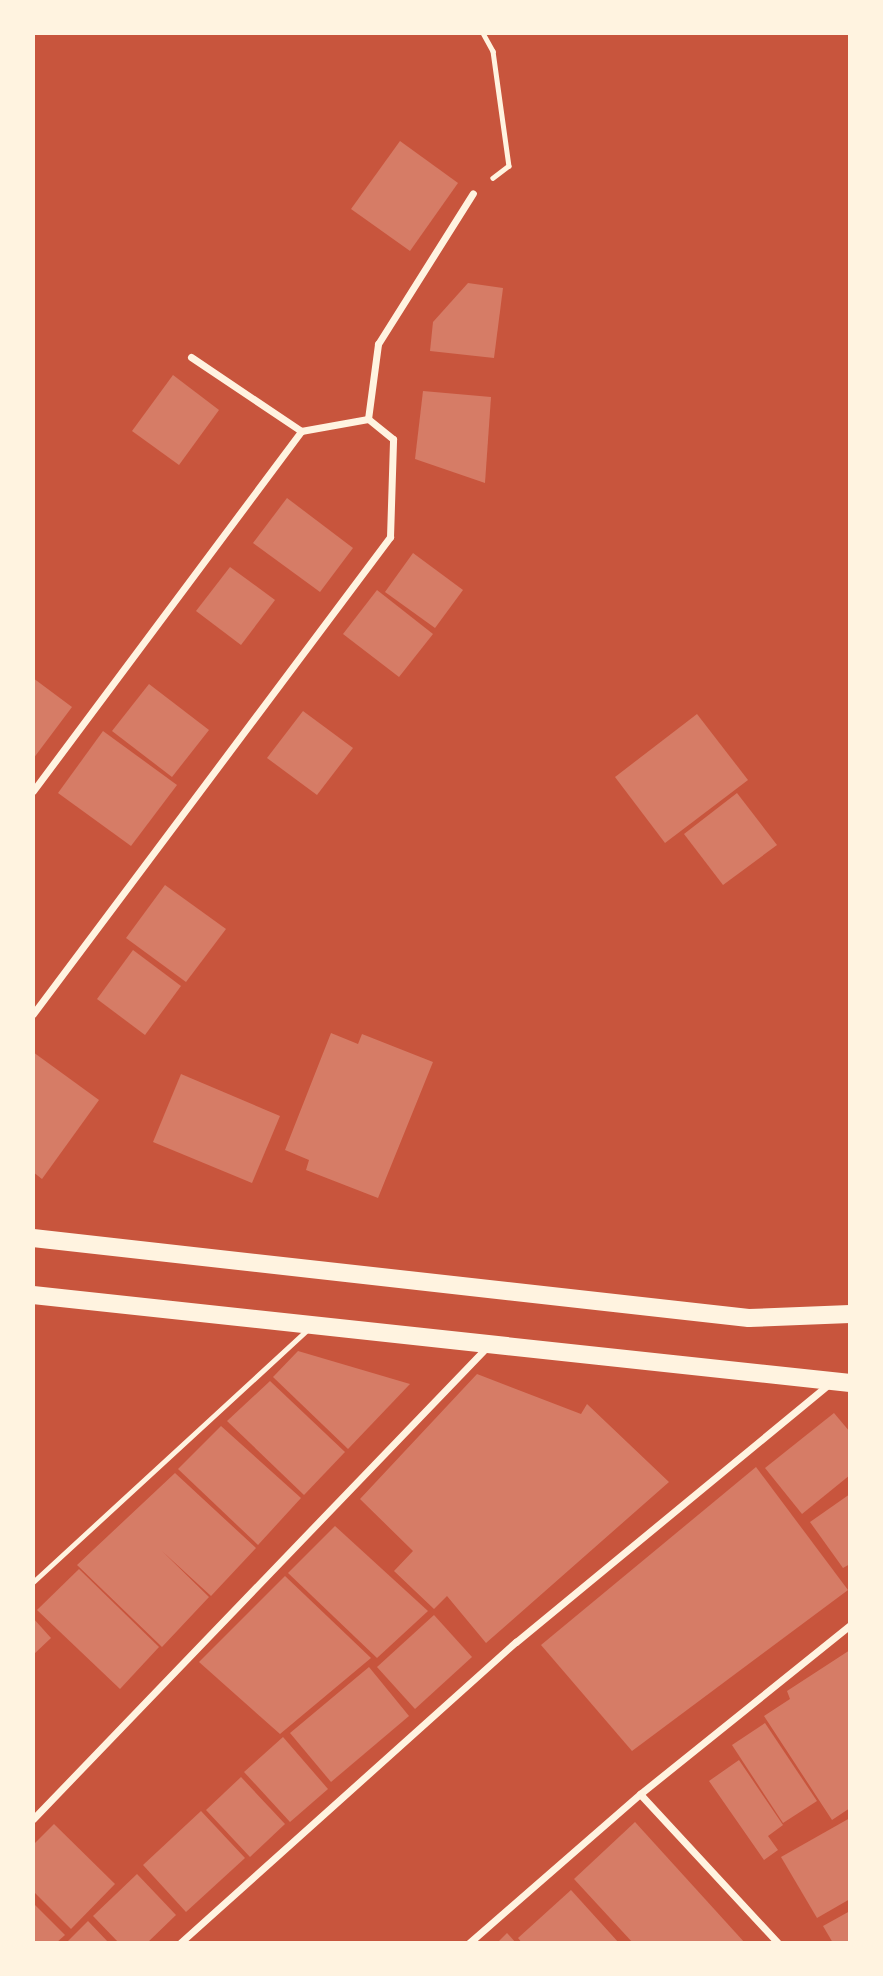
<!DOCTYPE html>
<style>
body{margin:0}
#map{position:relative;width:883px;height:1976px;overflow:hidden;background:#c8553d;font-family:"Open Sans",sans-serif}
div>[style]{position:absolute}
.building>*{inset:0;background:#d67c66}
.path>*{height:4.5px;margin:-2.25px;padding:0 2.25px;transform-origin:2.25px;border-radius:2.25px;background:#fff3e0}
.service>*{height:5px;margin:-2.5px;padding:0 2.5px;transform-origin:2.5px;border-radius:2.5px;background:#fff3e0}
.minor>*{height:7px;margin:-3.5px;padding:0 3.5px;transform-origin:3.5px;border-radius:3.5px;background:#fff3e0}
.primary>*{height:18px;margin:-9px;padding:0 9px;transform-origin:9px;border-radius:9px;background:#fff3e0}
span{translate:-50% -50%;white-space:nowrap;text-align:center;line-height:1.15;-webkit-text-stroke:5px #fff3e0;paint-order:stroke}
.frame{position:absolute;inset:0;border:35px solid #fff3e0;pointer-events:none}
</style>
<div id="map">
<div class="building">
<i style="clip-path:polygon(400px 141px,458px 183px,410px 251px,351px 209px)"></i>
<i style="clip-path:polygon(468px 283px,503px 288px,494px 358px,430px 351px,433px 322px)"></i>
<i style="clip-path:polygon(173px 375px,219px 410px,179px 465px,132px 431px)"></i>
<i style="clip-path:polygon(423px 391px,491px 397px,485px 483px,415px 459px)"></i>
<i style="clip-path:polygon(287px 498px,353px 548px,320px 592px,253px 543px)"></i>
<i style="clip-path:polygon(413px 553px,463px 590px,435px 628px,385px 592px)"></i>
<i style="clip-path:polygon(230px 567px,275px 600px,241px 645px,196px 611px)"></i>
<i style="clip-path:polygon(377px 590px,433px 634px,399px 677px,343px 634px)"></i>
<i style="clip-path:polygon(33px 678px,72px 707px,33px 759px)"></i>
<i style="clip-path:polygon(149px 684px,209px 730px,172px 777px,112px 731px)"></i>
<i style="clip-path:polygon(303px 711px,353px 748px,317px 795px,267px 758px)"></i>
<i style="clip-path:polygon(697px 714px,748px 780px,665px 843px,615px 777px)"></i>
<i style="clip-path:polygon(103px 731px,177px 785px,131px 846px,58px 793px)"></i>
<i style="clip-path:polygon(737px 793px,777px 845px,723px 885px,684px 834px)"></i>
<i style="clip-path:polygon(165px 885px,226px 929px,186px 982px,126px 938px)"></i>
<i style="clip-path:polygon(133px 950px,181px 986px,145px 1035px,97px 999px)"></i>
<i style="clip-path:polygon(331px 1033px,358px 1044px,362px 1034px,433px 1062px,378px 1198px,306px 1170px,309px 1160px,285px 1150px)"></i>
<i style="clip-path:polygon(33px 1052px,99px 1100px,42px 1179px,33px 1172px)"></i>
<i style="clip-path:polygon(181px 1074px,280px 1116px,252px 1183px,153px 1142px)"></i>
<i style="clip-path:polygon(298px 1351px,410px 1384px,348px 1449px,273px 1377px)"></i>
<i style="clip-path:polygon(477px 1374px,581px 1414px,587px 1404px,669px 1482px,486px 1643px,447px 1596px,434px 1609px,394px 1571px,413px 1551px,360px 1499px)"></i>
<i style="clip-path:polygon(270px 1381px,345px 1452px,304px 1495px,227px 1421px)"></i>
<i style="clip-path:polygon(834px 1413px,850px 1432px,850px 1475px,802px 1514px,765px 1468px)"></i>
<i style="clip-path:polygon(221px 1426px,301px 1498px,258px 1545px,178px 1469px)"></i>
<i style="clip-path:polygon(756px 1467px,848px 1590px,632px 1751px,541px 1645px)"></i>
<i style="clip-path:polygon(175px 1473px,256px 1548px,211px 1596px,162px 1551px,209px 1597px,162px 1647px,77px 1565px)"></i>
<i style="clip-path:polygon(850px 1494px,850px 1564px,843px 1568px,810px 1522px)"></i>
<i style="clip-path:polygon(335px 1526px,428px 1611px,377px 1658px,288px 1573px)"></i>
<i style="clip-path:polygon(79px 1569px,159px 1647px,120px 1689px,37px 1610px)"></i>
<i style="clip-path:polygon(285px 1576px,371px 1658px,280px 1734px,199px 1662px)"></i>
<i style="clip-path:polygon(434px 1615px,472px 1657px,415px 1709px,377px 1667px)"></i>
<i style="clip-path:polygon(33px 1618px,51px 1638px,33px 1655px)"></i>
<i style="clip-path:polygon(850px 1650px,850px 1808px,832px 1820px,764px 1716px,790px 1699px,787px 1691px)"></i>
<i style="clip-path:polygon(369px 1667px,409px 1716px,331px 1782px,290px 1733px)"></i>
<i style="clip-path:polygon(765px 1723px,817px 1801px,783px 1823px,732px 1745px)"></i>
<i style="clip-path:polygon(283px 1737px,328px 1789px,290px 1822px,244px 1772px)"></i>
<i style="clip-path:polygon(739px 1760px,783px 1825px,768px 1836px,778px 1850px,764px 1860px,709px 1781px)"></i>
<i style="clip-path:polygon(241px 1777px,285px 1824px,250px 1857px,206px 1810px)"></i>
<i style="clip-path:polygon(201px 1811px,245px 1858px,186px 1912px,143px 1865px)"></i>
<i style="clip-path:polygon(850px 1818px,850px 1899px,817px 1918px,781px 1857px)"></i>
<i style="clip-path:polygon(635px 1822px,745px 1943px,633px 1943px,574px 1879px)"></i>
<i style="clip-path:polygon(54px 1824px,115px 1884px,71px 1929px,33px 1891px,33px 1845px)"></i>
<i style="clip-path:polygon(137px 1874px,176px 1915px,147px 1943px,119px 1943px,93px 1916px)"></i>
<i style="clip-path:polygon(571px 1890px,619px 1943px,522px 1943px,518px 1938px)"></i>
<i style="clip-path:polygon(33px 1903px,65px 1935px,56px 1943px,33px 1943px)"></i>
<i style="clip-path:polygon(850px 1911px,850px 1943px,833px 1943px,823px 1926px)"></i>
<i style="clip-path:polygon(88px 1921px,109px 1943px,66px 1943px)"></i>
<i style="clip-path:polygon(507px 1933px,516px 1943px,497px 1943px)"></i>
</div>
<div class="path">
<i style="left:483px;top:33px;width:21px;rotate:61deg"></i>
<i style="left:493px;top:51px;width:116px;rotate:82.1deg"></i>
<i style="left:509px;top:166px;width:20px;rotate:143deg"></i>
</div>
<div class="service">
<i style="left:33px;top:1582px;width:372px;rotate:-42.6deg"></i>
</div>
<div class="minor">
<i style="left:191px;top:357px;width:133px;rotate:33.9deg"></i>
<i style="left:33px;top:791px;width:449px;rotate:-53.3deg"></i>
<i style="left:301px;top:431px;width:68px;rotate:-10.2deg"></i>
<i style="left:368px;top:419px;width:76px;rotate:-82.4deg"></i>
<i style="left:378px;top:344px;width:178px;rotate:-57.8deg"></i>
<i style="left:33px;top:1014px;width:596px;rotate:-53.19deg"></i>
<i style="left:390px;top:537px;width:98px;rotate:-88.2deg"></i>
<i style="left:393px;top:439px;width:32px;rotate:-141deg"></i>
<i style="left:640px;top:1794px;width:203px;rotate:47.2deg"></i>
<i style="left:33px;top:1819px;width:653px;rotate:-46.12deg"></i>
<i style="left:180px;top:1943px;width:451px;rotate:-41.9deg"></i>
<i style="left:516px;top:1642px;width:406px;rotate:-39.5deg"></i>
<i style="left:469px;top:1943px;width:227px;rotate:-41.1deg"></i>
<i style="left:640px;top:1794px;width:270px;rotate:-38.8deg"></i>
</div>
<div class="primary">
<i style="left:33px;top:1238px;width:720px;rotate:6.38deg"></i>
<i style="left:749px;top:1318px;width:101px;rotate:-2.3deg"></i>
<i style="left:33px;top:1295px;width:822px;rotate:6.15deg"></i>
</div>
<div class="frame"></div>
</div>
